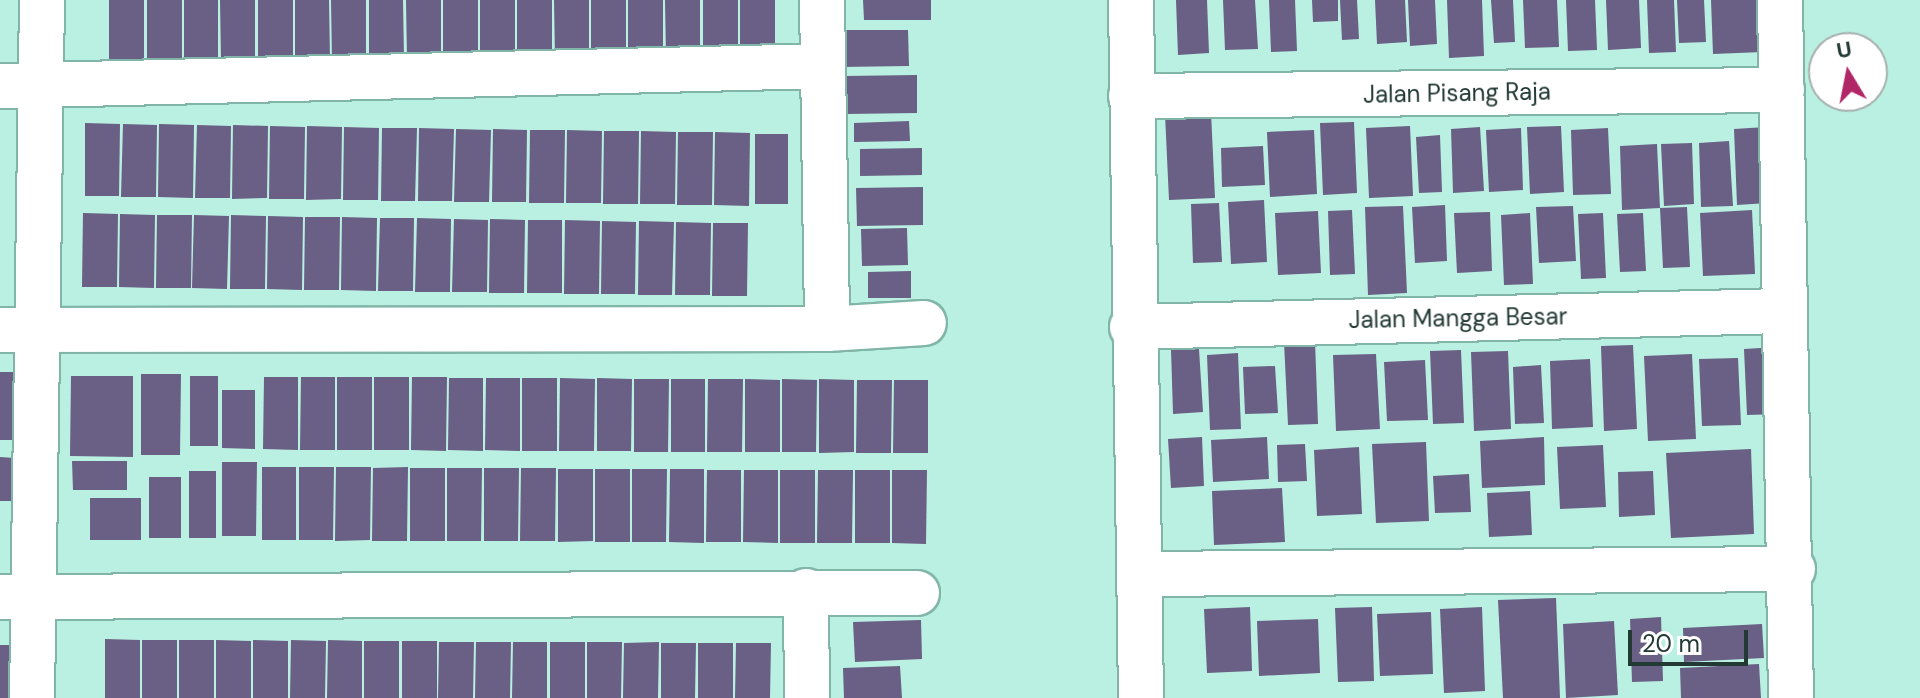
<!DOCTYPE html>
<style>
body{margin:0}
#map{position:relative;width:1920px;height:698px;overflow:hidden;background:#b9f0e2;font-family:"DM Sans",sans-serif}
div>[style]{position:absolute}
.building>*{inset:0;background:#6a5f84}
.roads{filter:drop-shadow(2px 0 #80b5a8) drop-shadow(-2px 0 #80b5a8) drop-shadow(0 2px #80b5a8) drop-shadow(0 -2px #80b5a8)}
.minor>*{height:44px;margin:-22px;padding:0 22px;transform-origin:22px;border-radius:22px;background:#fff}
span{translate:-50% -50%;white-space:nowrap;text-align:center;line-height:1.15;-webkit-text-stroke:8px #fff;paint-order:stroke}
.street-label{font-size:24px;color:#233934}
.north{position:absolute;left:1808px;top:32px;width:80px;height:80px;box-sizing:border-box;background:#fff;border:2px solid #a7b0ae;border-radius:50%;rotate:350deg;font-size:22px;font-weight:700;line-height:32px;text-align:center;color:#233934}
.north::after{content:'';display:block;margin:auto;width:28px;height:36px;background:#b02667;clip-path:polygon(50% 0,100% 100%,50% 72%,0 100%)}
.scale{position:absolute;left:1628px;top:630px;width:120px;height:36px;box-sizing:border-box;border:4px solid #233934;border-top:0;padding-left:10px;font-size:24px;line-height:28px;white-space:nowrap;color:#233934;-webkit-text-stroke:6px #fff;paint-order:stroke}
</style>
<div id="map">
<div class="building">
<i style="clip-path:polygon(109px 0,144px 0,144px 60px,109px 60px)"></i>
<i style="clip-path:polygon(147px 0,182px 0,182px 60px,147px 60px)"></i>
<i style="clip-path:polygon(184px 0,218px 0,218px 59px,184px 60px)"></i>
<i style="clip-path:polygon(220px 0,255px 0,255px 60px,221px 60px)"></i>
<i style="clip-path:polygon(258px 0,293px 0,293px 59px,258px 59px)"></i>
<i style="clip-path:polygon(295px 0,329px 0,330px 59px,295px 59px)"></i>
<i style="clip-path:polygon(331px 0,366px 0,366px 60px,332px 60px)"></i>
<i style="clip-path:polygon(369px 0,403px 0,404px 59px,369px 59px)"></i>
<i style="clip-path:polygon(406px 0,441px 0,441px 59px,407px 59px)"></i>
<i style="clip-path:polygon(443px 0,478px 0,478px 59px,443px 59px)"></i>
<i style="clip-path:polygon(480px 0,515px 0,515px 59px,480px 59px)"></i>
<i style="clip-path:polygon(517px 0,552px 0,552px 59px,517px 59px)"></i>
<i style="clip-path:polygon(554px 0,589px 0,589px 58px,555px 59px)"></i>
<i style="clip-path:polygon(591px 0,626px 0,626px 59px,591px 59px)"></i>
<i style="clip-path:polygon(628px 0,663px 0,663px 59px,628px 59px)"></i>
<i style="clip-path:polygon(665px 0,700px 0,700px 58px,666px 58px)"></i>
<i style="clip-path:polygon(703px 0,738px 0,738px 58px,703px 59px)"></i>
<i style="clip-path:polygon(740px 0,775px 0,775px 59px,740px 59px)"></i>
<i style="clip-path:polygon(863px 0,931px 0,931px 20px,864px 20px)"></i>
<i style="clip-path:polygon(1176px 0,1207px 0,1209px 53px,1178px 55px)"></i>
<i style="clip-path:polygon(1223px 0,1255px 0,1258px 49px,1225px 50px)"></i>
<i style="clip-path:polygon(1269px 0,1295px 0,1297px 51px,1271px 52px)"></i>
<i style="clip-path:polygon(1312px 0,1338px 0,1338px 21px,1313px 22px)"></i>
<i style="clip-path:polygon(1340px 0,1357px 0,1359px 39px,1342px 40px)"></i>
<i style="clip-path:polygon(1375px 0,1405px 0,1407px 42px,1377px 44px)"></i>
<i style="clip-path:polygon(1408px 0,1435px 0,1437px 44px,1410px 46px)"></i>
<i style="clip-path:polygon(1447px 0,1482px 0,1484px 56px,1449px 58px)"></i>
<i style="clip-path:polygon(1491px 0,1513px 0,1515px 42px,1494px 43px)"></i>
<i style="clip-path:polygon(1523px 0,1557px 0,1559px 47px,1525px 48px)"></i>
<i style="clip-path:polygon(1566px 0,1595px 0,1597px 50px,1568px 51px)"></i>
<i style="clip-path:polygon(1606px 0,1639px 0,1641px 48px,1608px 50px)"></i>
<i style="clip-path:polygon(1647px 0,1674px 0,1676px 52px,1649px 53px)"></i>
<i style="clip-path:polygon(1677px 0,1704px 0,1706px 42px,1679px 43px)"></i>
<i style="clip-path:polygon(1711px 0,1760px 0,1762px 52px,1713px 54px)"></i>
<i style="clip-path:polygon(839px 30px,908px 30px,909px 66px,840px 67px)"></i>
<i style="clip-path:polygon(917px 75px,917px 113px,846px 114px,845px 76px)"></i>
<i style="clip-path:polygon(1211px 112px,1215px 198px,1169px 200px,1165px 114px)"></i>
<i style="clip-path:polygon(909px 121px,910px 141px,854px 142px,854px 123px)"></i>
<i style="clip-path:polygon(1354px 122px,1357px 193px,1323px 195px,1320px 123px)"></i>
<i style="clip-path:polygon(85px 123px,120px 124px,119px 196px,85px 196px)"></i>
<i style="clip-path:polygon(123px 124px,157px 125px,156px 197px,121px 197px)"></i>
<i style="clip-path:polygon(159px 124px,194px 125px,193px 198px,158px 197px)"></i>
<i style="clip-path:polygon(197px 125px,231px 126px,230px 198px,195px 198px)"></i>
<i style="clip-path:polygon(233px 125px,268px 126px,267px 198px,232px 199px)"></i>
<i style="clip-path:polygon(270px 126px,305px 127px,304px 199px,269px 199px)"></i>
<i style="clip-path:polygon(307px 126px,342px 127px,341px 199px,306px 200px)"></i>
<i style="clip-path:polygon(1410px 126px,1413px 196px,1369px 198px,1366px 128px)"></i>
<i style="clip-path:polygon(1561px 126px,1564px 192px,1530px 194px,1527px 127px)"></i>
<i style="clip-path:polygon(344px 127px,379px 128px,378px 200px,343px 200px)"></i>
<i style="clip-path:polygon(1480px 127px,1484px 191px,1453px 193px,1451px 129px)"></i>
<i style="clip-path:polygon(1766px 127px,1768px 203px,1737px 205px,1734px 129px)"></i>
<i style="clip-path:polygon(382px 128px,417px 128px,415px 201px,381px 201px)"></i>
<i style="clip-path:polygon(419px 128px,454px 129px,452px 201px,418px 201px)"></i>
<i style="clip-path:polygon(1521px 128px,1523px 190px,1489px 192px,1486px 130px)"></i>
<i style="clip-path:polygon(1608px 128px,1611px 194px,1573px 195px,1571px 130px)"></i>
<i style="clip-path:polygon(456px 129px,491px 130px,489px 202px,454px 202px)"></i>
<i style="clip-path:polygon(493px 129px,527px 130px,526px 202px,492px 202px)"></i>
<i style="clip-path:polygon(530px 130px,565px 130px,564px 203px,529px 203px)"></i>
<i style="clip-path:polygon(567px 130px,602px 131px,601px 203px,566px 203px)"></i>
<i style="clip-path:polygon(1314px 130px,1317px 194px,1270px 197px,1267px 132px)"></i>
<i style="clip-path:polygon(604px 131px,639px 131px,638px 204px,603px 204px)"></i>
<i style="clip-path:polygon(641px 131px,676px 132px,675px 204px,640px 204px)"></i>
<i style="clip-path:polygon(678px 132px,713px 132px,712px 205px,677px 205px)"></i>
<i style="clip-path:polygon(715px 132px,750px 133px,749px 206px,714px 205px)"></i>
<i style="clip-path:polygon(755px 134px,788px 134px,788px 204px,755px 204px)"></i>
<i style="clip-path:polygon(1440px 135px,1442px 192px,1419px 193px,1416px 137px)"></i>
<i style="clip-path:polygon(1729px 141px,1733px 206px,1701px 207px,1699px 143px)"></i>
<i style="clip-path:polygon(1692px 143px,1694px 204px,1664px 206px,1661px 144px)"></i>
<i style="clip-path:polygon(1657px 144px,1660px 208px,1687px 207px,1690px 267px,1663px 268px,1660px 208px,1622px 210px,1620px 146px)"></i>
<i style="clip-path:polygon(1263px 146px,1265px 185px,1222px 187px,1221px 148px)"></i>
<i style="clip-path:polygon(922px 148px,922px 175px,860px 176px,860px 149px)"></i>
<i style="clip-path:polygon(923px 187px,923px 225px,857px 226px,856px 188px)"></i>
<i style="clip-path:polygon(1264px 200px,1267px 262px,1231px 264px,1228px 202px)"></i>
<i style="clip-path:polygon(1219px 203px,1222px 262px,1193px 263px,1191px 204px)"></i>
<i style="clip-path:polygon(1445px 205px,1447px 261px,1415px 263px,1412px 207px)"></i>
<i style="clip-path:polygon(1403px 206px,1407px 293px,1368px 295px,1365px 207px)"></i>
<i style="clip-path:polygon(1573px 206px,1576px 261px,1539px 263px,1536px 207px)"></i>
<i style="clip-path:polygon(1352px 210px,1355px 274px,1330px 275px,1328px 211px)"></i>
<i style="clip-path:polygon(1752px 210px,1755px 274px,1703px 276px,1700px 213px)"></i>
<i style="clip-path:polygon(1318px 211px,1321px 273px,1278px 275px,1275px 213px)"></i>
<i style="clip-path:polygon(1490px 212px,1492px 271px,1457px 273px,1454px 213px)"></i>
<i style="clip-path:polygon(83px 213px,118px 214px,117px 287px,82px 287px)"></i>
<i style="clip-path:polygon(1530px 213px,1533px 284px,1504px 285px,1501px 215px)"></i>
<i style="clip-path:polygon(1603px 213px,1606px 278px,1581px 279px,1578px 214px)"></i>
<i style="clip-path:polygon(1643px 213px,1646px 271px,1620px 272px,1617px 214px)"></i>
<i style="clip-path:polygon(120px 214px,155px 215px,154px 288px,119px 287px)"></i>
<i style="clip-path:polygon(157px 215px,192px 215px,191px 288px,156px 288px)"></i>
<i style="clip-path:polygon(194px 215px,229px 216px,227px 289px,192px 288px)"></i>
<i style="clip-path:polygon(231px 215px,266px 216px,265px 289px,230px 289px)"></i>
<i style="clip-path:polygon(268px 216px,303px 217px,302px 290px,267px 289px)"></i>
<i style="clip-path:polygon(305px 217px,340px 217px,339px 290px,304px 290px)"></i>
<i style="clip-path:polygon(342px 217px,377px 218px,376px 291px,341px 290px)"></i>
<i style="clip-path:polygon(380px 218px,414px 218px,413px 291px,378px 291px)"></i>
<i style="clip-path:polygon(417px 218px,451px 219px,450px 292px,415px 292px)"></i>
<i style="clip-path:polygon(454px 219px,488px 220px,487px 292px,452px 292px)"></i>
<i style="clip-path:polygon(490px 219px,525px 220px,524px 293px,489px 293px)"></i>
<i style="clip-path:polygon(528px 220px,562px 220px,562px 293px,527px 293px)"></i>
<i style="clip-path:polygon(565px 220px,600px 221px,599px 294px,564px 294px)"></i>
<i style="clip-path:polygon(602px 221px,636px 222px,635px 294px,601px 294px)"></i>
<i style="clip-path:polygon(639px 221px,674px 222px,672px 295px,638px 295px)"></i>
<i style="clip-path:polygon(676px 222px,711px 223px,710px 295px,675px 295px)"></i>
<i style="clip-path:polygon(713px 223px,748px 223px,747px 296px,712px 296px)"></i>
<i style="clip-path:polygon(907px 228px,908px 265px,862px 266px,861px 229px)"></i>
<i style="clip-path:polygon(911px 271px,911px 298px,868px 298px,868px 272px)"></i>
<i style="clip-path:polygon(1315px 341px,1318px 424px,1288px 425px,1284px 342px)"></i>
<i style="clip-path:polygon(1633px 345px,1637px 429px,1604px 431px,1601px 346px)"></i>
<i style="clip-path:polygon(1777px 347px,1780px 414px,1747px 415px,1744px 349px)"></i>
<i style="clip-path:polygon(1199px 349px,1203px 412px,1173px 414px,1171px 350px)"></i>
<i style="clip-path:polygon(1461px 350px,1464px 423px,1433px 424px,1430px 351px)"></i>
<i style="clip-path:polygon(1508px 351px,1511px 429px,1474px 431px,1471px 352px)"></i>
<i style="clip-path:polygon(1238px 353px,1241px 429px,1210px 430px,1207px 355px)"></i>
<i style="clip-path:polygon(1376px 354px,1380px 429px,1336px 431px,1333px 355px)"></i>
<i style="clip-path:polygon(1692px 354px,1696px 439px,1648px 441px,1644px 356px)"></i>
<i style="clip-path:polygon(1738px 358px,1741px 425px,1702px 426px,1699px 359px)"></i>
<i style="clip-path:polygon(1590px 359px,1593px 427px,1552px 429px,1550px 361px)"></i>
<i style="clip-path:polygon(1425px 360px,1428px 420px,1387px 421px,1384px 362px)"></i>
<i style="clip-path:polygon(1541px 365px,1544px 423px,1515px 424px,1513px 367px)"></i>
<i style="clip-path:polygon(1275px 366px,1278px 413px,1245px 414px,1243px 367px)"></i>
<i style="clip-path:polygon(0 372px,15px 372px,14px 440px,0 440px)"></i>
<i style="clip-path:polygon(141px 374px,181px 374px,180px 455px,141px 455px)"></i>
<i style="clip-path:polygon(71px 376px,133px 376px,133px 457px,70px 456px)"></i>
<i style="clip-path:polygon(190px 376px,218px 376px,218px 446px,190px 446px)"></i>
<i style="clip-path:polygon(264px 377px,298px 377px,298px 450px,263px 449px)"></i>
<i style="clip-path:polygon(301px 377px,335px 377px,335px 450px,300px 450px)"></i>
<i style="clip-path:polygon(337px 377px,372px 377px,372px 450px,337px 450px)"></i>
<i style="clip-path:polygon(374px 377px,409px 377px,409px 450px,374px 450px)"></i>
<i style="clip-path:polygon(412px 377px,447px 377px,446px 451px,411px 450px)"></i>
<i style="clip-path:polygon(449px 378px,483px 378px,483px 451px,448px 450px)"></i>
<i style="clip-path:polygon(486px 378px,520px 378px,520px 451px,485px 450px)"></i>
<i style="clip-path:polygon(522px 378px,557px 378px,557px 451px,522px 451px)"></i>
<i style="clip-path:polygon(560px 378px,595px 379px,594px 451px,559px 451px)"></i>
<i style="clip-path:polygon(597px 378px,632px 379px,631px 451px,597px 451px)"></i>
<i style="clip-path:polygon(634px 379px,669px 379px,668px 452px,634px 452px)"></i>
<i style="clip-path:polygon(671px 379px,705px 379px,705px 452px,671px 452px)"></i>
<i style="clip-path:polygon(708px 379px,743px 379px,742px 452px,707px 452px)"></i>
<i style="clip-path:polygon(745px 379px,780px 380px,780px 452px,745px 452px)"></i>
<i style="clip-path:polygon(782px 379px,817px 380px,816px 452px,782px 452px)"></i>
<i style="clip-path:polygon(819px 379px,854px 380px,854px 452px,819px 453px)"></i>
<i style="clip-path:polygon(857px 380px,892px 380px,891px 453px,856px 453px)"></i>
<i style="clip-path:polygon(894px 380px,928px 380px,928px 453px,893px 453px)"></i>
<i style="clip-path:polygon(222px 390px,255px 390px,255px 449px,222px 448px)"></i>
<i style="clip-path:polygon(1202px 437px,1204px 486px,1171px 488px,1168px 439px)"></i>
<i style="clip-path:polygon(1267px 437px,1269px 479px,1213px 482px,1211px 440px)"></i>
<i style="clip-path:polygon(1544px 437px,1545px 485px,1482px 488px,1480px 441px)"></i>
<i style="clip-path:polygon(1426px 442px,1429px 521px,1376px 523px,1372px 444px)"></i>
<i style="clip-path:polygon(1305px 444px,1307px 481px,1278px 482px,1277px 445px)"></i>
<i style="clip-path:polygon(1603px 445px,1606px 507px,1560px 509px,1557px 447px)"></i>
<i style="clip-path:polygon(1359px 447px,1362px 514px,1317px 516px,1314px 450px)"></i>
<i style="clip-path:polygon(1751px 449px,1754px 534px,1671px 538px,1666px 453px)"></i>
<i style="clip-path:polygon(0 457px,15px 458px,14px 501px,0 501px)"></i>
<i style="clip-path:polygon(72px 461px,127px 461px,127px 490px,73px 490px)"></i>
<i style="clip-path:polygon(222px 462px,257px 462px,256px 536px,222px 536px)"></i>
<i style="clip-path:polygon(262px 467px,296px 467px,296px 540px,262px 540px)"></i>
<i style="clip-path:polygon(299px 467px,334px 467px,333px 540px,299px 540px)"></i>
<i style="clip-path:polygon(336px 467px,371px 467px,370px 540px,335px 541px)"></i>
<i style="clip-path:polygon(408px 467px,407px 541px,372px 541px,373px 468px)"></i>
<i style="clip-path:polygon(410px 468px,445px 468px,445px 541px,410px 541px)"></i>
<i style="clip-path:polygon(447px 468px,482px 468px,481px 541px,447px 541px)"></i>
<i style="clip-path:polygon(484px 468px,519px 468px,518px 541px,484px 541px)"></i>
<i style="clip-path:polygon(521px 468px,556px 468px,555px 541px,520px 541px)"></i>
<i style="clip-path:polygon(558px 469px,593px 469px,593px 541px,558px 542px)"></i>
<i style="clip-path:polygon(595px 469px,630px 469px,630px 542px,595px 542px)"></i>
<i style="clip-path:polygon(632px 469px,667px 469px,666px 542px,632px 542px)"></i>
<i style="clip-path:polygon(670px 469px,704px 469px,704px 543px,669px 542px)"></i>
<i style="clip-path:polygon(707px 470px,741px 470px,741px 542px,706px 542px)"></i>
<i style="clip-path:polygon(744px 470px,778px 470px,778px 543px,743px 542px)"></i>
<i style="clip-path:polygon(780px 470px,815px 470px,815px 543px,780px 543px)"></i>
<i style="clip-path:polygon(818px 470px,853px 470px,852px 543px,817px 543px)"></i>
<i style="clip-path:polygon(855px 470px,890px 470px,890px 543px,855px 543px)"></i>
<i style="clip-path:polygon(892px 470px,927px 470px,926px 544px,892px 543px)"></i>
<i style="clip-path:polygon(189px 471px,216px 471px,216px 538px,189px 538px)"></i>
<i style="clip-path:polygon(1653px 471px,1655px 515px,1619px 517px,1618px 472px)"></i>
<i style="clip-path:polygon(1469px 474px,1471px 512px,1435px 513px,1433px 476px)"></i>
<i style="clip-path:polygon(149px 477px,181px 477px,181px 538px,149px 538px)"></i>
<i style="clip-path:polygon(1282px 488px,1285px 542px,1214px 545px,1212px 491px)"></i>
<i style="clip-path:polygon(1530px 491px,1532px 535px,1489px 537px,1487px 493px)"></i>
<i style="clip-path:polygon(90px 498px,141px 498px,141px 540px,90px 540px)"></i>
<i style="clip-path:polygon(1556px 598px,1560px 698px,1503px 698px,1498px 600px)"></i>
<i style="clip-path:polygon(1250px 607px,1252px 671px,1207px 673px,1204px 609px)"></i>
<i style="clip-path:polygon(1372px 607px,1374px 681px,1338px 682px,1335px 608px)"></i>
<i style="clip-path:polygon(1482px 607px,1485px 691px,1444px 693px,1440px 609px)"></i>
<i style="clip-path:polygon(1431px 612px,1433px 674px,1380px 676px,1377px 614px)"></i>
<i style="clip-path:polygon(1661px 617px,1663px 681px,1632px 682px,1630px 619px)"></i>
<i style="clip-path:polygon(1318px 619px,1320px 673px,1259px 676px,1257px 621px)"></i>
<i style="clip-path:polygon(921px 620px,922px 659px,855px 662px,853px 622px)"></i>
<i style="clip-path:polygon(1614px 621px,1618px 695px,1566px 698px,1563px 624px)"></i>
<i style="clip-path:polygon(1762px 624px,1764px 658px,1684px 662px,1683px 628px)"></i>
<i style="clip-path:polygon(105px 639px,140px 640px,140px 698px,105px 698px)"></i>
<i style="clip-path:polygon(142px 640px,177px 640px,177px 698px,142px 698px)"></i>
<i style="clip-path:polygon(179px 640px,214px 640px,214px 698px,179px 698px)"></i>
<i style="clip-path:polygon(216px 640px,251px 641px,251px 698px,216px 698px)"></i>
<i style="clip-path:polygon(253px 640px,288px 641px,288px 698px,253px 698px)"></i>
<i style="clip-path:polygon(291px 640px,326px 641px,325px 698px,290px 698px)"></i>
<i style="clip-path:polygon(328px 640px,362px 641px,362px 698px,327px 698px)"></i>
<i style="clip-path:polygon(364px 641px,399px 641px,399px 698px,364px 698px)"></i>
<i style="clip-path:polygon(402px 641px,437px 641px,437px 698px,402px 698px)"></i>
<i style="clip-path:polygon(439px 642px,474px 642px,473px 698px,438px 698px)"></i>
<i style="clip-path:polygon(476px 642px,511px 642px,510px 698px,475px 698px)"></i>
<i style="clip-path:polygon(513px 642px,547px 642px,547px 698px,512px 698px)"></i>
<i style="clip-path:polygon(550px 642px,585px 642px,585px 698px,550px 698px)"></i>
<i style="clip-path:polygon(587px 642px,622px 642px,621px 698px,587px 698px)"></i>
<i style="clip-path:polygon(659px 642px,658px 698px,623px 698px,624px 643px)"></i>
<i style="clip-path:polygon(661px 643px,696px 643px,695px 698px,661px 698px)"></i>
<i style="clip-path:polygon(698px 643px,733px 643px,733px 698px,698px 698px)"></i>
<i style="clip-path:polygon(736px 643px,771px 643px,770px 698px,735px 698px)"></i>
<i style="clip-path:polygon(0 645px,10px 645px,8px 698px,0 698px)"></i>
<i style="clip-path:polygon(1759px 664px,1761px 698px,1681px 698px,1680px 668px)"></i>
<i style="clip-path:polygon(900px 666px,902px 698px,844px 698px,843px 668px)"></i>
</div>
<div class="roads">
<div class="minor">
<i style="left:822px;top:0;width:329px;rotate:89.1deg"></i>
<i style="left:1131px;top:0;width:698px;rotate:89.18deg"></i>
<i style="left:1780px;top:0;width:698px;rotate:89.1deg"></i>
<i style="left:0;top:86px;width:822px;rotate:-1.39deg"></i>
<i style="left:1131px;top:96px;width:651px;rotate:-0.53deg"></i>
<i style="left:1132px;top:327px;width:651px;rotate:-1.41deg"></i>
<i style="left:0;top:330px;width:827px;rotate:-0.07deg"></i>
<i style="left:827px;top:329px;width:97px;rotate:-3.5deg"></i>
<i style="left:1140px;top:574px;width:653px;rotate:-0.44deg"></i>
<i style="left:806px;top:591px;width:107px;rotate:89.5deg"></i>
<i style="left:0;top:597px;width:917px;rotate:-0.25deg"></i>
<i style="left:32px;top:698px;width:698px;rotate:-89.18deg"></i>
</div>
</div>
<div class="street-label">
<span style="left:1457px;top:93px;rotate:-1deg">Jalan Pisang Raja</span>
<span style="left:1458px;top:318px;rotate:-1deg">Jalan Mangga Besar</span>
</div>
<div class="north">U</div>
<div class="scale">20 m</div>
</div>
